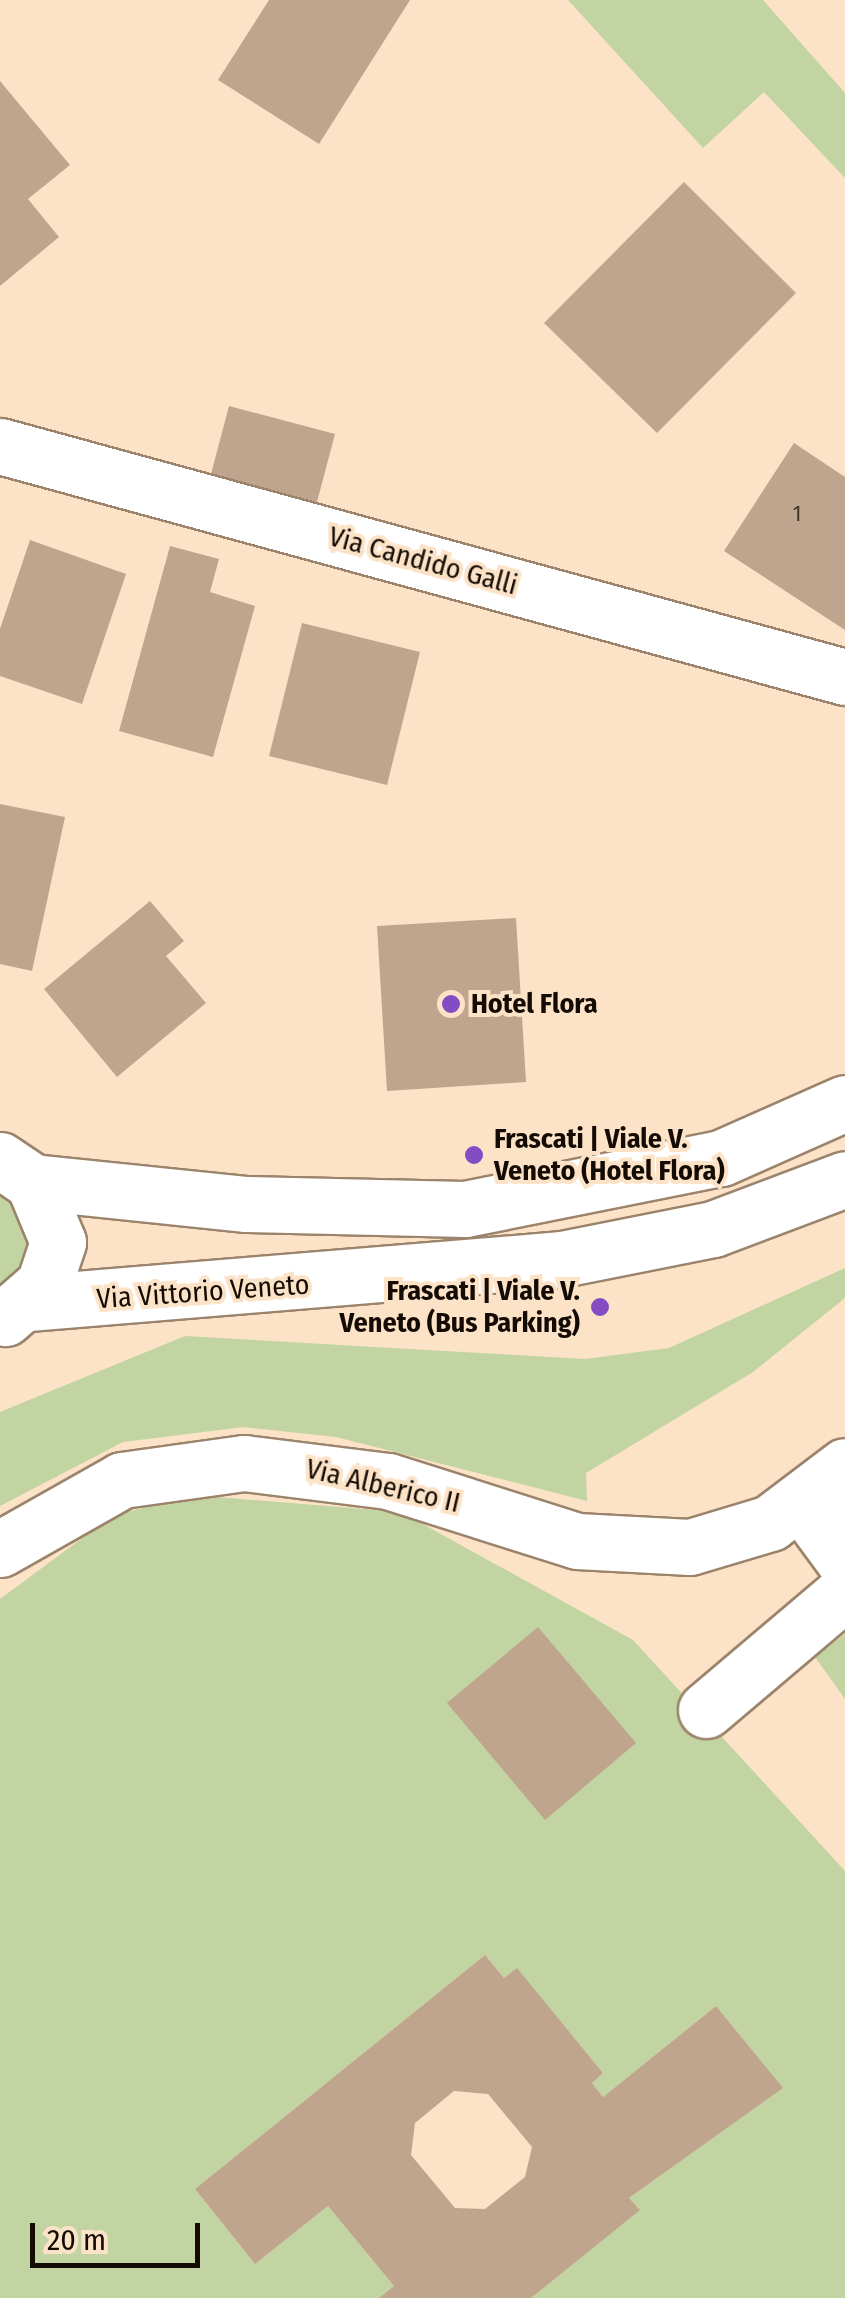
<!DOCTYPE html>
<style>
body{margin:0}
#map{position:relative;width:845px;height:2298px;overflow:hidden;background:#fce3c8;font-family:"Fira Sans Condensed",sans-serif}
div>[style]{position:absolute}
.green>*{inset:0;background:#c1d4a1}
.building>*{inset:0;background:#c0a58e}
.roads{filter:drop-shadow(2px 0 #9b846b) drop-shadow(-2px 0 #9b846b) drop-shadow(0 2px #9b846b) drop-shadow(0 -2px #9b846b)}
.minor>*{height:55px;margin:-27.5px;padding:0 27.5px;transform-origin:27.5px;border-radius:27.5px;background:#fff}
.major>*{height:55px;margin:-27.5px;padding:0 27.5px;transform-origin:27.5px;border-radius:27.5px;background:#fff}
.dots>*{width:28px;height:28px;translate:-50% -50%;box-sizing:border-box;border:5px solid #fce3c8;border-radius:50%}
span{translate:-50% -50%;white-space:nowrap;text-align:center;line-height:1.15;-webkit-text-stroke:8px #fce3c8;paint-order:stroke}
.number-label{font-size:22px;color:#3f3226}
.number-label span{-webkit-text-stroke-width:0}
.street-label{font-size:28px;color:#140c04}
.poi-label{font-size:28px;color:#140c04;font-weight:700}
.left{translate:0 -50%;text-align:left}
.right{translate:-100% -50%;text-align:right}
.scale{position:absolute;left:30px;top:2223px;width:170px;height:45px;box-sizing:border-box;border:5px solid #140c04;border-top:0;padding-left:12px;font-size:30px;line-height:35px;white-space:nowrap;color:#140c04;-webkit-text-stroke:8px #fce3c8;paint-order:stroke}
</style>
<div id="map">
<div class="green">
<i style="clip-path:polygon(568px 0,763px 0,845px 93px,845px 178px,764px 92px,703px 148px)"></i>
<i style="clip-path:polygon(0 1192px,13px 1200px,34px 1251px,0 1299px)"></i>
<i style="clip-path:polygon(845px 1268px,845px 1298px,753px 1372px,586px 1473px,587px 1501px,336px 1437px,243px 1427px,123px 1442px,0 1506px,0 1412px,185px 1336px,585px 1359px,669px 1348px)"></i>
<i style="clip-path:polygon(193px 1495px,401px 1512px,633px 1640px,845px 1871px,845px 2298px,531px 2298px,639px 2209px,629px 2198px,782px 2088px,716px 2006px,603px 2097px,592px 2083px,603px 2073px,517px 1969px,504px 1978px,485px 1955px,195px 2189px,255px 2264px,328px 2206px,394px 2286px,379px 2298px,0 2298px,0 1599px,112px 1516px)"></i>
<i style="clip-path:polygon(845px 1634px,845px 1699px,815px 1657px)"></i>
</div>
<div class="building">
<i style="clip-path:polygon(269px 0,410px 0,319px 144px,218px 80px)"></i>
<i style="clip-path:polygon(0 81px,70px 165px,28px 199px,59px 237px,0 286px)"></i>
<i style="clip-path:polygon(684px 182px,796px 293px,657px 433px,544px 323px)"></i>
<i style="clip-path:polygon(229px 406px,335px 434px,317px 502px,211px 474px)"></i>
<i style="clip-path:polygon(794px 443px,845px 477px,845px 630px,724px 551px)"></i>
<i style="clip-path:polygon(30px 540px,126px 574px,82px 704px,0 676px,0 629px)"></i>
<i style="clip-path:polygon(170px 546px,219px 559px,210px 592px,255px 606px,213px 757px,119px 731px)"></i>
<i style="clip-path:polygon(302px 623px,420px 652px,387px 785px,269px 756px)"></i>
<i style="clip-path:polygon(0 804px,65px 817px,32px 971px,0 964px)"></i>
<i style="clip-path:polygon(150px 901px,184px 941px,166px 956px,206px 1003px,117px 1077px,44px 989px)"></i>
<i style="clip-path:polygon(516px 918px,526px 1082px,387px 1091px,377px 926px)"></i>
<i style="clip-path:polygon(538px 1627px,636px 1743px,545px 1820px,447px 1703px)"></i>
<i style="clip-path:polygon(evenodd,485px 1955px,504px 1978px,517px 1968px,603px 2073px,592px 2083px,603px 2097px,716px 2006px,783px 2088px,629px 2198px,640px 2210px,531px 2298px,379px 2298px,394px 2286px,328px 2206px,255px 2264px,195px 2189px,485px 1955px,454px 2091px,488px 2094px,532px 2147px,525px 2177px,485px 2209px,455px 2208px,411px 2155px,415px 2123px,454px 2091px)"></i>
</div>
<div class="roads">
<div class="minor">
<i style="left:0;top:446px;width:876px;rotate:15.29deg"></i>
<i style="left:823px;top:1488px;width:36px;rotate:99deg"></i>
<i style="left:817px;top:1524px;width:47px;rotate:53.6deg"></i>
<i style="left:0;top:1549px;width:140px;rotate:-29.5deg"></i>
<i style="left:122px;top:1480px;width:123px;rotate:-7.9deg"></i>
<i style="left:244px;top:1463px;width:145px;rotate:7.1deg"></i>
<i style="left:388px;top:1481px;width:198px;rotate:17.6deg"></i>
<i style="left:577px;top:1541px;width:113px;rotate:3deg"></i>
<i style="left:690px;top:1547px;width:84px;rotate:-16.7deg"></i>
<i style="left:770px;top:1523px;width:94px;rotate:-37.2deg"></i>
<i style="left:706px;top:1710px;width:182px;rotate:-40.3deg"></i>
</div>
<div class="major">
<i style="left:0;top:1160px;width:40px;rotate:34deg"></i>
<i style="left:33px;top:1182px;width:65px;rotate:67.4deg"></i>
<i style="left:58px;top:1242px;width:44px;rotate:108.4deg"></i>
<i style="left:44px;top:1284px;width:52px;rotate:138.9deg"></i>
<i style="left:33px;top:1182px;width:215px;rotate:5.9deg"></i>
<i style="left:247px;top:1204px;width:218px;rotate:1.3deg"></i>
<i style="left:465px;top:1209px;width:261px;rotate:-11.3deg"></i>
<i style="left:721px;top:1158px;width:136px;rotate:-23.9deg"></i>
<i style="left:28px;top:1303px;width:536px;rotate:-4.71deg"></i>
<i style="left:562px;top:1259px;width:154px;rotate:-11.2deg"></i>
<i style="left:713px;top:1229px;width:141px;rotate:-20.7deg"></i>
</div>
</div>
<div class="dots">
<i style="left:451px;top:1004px;background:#834cc3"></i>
<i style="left:474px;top:1155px;background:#834cc3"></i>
<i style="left:600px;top:1307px;background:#834cc3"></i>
</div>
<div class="number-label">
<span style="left:797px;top:514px">1</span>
</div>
<div class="street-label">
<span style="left:423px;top:561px;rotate:15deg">Via Candido Galli</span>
<span style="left:203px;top:1292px;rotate:-4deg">Via Vittorio Veneto</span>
<span style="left:383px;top:1486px;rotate:13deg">Via Alberico II</span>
</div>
<div class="poi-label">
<span class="left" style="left:471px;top:1004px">Hotel Flora</span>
<span class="left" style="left:494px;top:1155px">Frascati | Viale V.<br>Veneto (Hotel Flora)</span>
<span class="right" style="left:580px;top:1307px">Frascati | Viale V.<br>Veneto (Bus Parking)</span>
</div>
<div class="scale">20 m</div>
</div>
